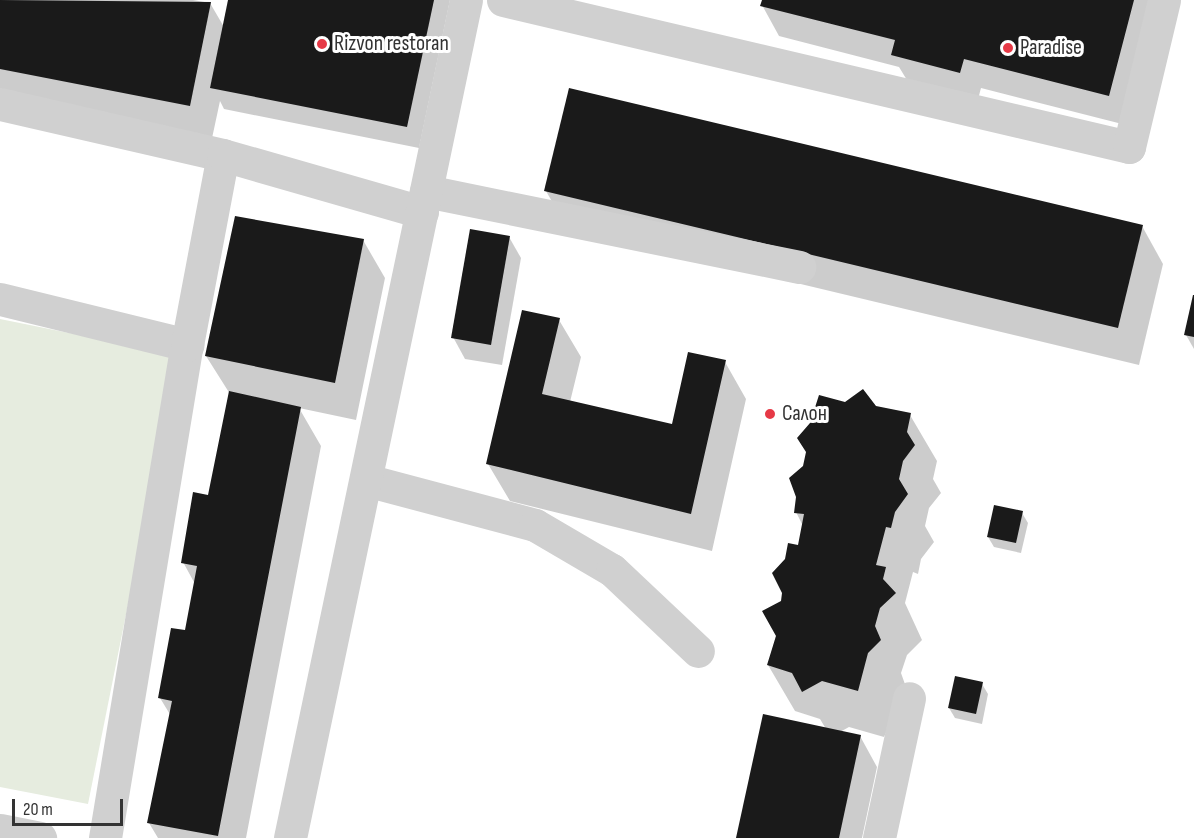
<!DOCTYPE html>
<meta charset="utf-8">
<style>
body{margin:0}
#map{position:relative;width:1194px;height:838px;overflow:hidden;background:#fff;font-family:"Sofia Sans Condensed",sans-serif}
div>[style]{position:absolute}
.green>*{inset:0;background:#e6ecdf}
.shadow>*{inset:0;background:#0003}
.building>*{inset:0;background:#1a1a1a}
.minor>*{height:33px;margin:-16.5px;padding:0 16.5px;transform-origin:16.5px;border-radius:16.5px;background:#d0d0d0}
.dots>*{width:16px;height:16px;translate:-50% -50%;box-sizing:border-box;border:3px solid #fff;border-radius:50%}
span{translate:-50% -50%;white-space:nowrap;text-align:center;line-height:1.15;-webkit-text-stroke:6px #fff;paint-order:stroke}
.poi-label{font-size:22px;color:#333}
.left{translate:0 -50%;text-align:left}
.scale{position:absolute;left:12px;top:799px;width:111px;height:27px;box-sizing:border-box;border:3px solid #333;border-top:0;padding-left:8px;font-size:18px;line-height:21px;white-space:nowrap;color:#333;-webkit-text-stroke:4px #fff;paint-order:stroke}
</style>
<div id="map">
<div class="green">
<i style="clip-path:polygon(0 319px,178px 355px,88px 804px,0 787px)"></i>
</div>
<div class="shadow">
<i style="clip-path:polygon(0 0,193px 0,210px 3px,224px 27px,230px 0,450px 0,419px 148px,224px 109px,220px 101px,211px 143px,0 101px)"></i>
<i style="clip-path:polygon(763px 0,1159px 0,1126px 125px,981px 88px,977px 103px,910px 85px,899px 67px,779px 36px,762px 5px)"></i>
<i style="clip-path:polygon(546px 191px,1142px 226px,1163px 264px,1139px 365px,567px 228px)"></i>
<i style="clip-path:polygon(509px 237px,521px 258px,502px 365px,465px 359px,453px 337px)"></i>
<i style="clip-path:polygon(363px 240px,385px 278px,356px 420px,299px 408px,321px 446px,246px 838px,158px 838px,149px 823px,171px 716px,160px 698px,186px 632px,195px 584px,183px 562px,210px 497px,230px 394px,206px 356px)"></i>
<i style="clip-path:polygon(1194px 298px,1194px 349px,1186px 335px)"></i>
<i style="clip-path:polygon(559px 320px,581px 357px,570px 402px,673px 425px,725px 362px,746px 399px,712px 551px,510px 501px,488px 464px)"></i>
<i style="clip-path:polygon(845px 404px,910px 415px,937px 461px,933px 479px,941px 493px,929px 508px,925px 526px,934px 542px,921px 559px,918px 574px,913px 572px,905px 603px,922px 640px,907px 655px,901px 673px,906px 687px,884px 737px,849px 727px,840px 732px,860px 736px,877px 767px,862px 838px,737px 838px,826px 729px,820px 719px,795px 711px,768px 665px,800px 547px,803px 526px,796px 512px,804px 467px)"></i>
<i style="clip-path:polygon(1022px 513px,1028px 523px,1021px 553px,994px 547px,988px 537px)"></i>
<i style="clip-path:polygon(982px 684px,988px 694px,982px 724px,955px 718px,949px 708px)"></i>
</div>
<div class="building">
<i style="clip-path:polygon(0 0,211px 2px,190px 106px,0 69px)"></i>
<i style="clip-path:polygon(228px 0,434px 0,407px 127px,210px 88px)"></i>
<i style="clip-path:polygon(762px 0,1134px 0,1109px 96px,964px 59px,960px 73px,891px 55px,895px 40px,760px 6px)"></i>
<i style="clip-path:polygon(569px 88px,1143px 225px,1118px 328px,544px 191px)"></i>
<i style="clip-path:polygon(235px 216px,364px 239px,335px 383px,205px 356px)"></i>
<i style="clip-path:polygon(470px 229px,510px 236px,491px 345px,451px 338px)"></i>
<i style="clip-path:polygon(1193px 295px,1194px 295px,1194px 337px,1184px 335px)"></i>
<i style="clip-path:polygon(522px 310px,560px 318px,542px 394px,672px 424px,688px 352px,726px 360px,691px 514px,486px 464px)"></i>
<i style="clip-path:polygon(863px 389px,876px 406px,911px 413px,907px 432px,915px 445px,903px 461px,899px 479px,908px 494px,895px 512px,891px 528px,886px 527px,876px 565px,886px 567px,883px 579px,896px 593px,880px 608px,875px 626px,881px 640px,868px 653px,858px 691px,822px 681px,802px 692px,792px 673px,767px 665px,776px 636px,762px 611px,781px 601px,782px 593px,772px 573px,785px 559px,788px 543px,798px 545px,804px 514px,794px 513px,796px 497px,789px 478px,803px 466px,806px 452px,797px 438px,810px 423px,819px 395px,845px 402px)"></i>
<i style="clip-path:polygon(229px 391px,301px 407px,218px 836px,147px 823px,172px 701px,158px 698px,171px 628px,185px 630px,197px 566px,181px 563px,193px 492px,208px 495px)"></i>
<i style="clip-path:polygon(994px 505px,1023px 511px,1016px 543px,987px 537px)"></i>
<i style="clip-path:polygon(955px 676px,983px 682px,976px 714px,948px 708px)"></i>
<i style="clip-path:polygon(763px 714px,861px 735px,839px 838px,736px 838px)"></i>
</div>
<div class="minor">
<i style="left:503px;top:0;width:643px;rotate:13.22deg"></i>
<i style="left:1129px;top:147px;width:151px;rotate:-76.6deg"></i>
<i style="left:0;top:104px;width:229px;rotate:12.9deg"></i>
<i style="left:426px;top:191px;width:381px;rotate:11.5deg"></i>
<i style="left:0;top:299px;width:193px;rotate:13.8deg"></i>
<i style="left:366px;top:480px;width:175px;rotate:14.9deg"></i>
<i style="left:535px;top:525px;width:89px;rotate:30.3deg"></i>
<i style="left:612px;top:570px;width:118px;rotate:43.3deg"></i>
<i style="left:0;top:830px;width:41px;rotate:11.3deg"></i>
<i style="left:105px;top:838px;width:500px;rotate:-80.6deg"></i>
<i style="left:187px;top:345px;width:193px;rotate:-79.3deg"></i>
<i style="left:223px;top:155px;width:207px;rotate:16deg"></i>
<i style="left:290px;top:838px;width:856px;rotate:-78.14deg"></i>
<i style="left:879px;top:838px;width:143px;rotate:-77.9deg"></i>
</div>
<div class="dots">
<i style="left:322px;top:44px;background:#e63946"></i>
<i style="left:1008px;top:48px;background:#e63946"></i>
<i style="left:770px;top:414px;background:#e63946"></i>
</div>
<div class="poi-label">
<span class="left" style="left:334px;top:44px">Rizvon restoran</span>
<span class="left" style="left:1020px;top:48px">Paradise</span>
<span class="left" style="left:782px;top:414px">Салон</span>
</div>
<div class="scale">20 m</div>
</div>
